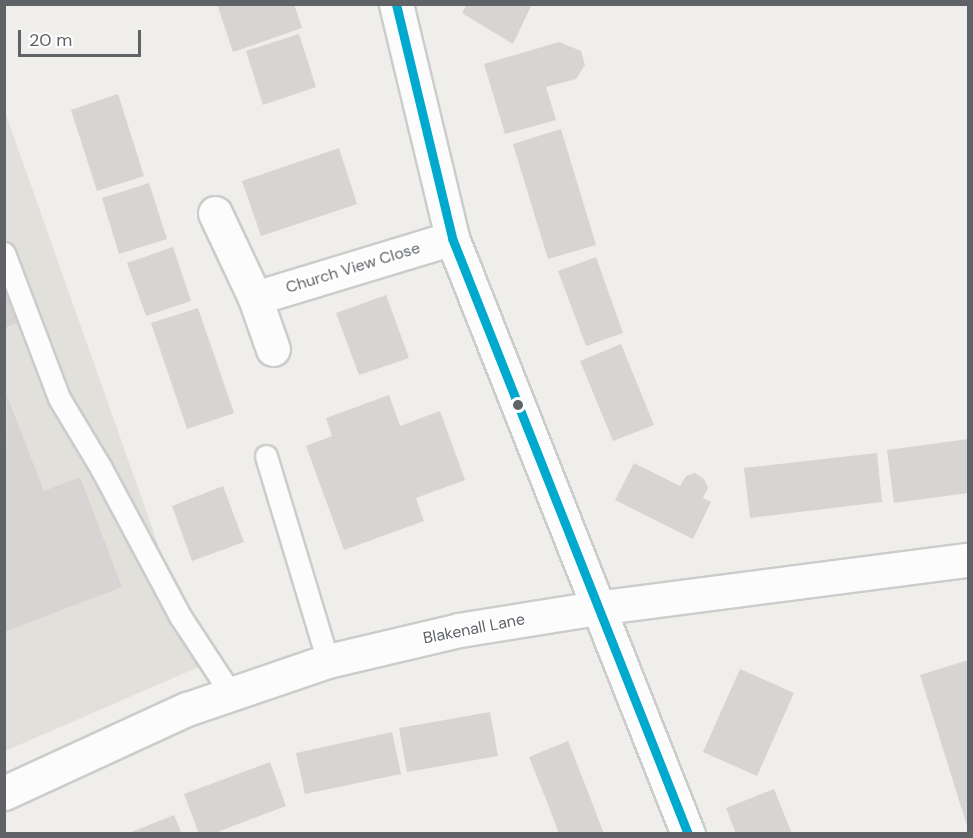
<!DOCTYPE html>
<style>
body{margin:0}
#map{position:relative;width:973px;height:838px;overflow:hidden;background:#efeeea;font-family:"DM Sans",sans-serif}
div>[style]{position:absolute}
.education>*{inset:0;background:#e2e0da}
.building>*{inset:0;background:#d6d5d3}
.roads{filter:drop-shadow(2px 0 #cbcccc) drop-shadow(-2px 0 #cbcccc) drop-shadow(0 2px #cbcccc) drop-shadow(0 -2px #cbcccc)}
.service>*{height:21px;margin:-10.5px;padding:0 10.5px;transform-origin:10.5px;border-radius:10.5px;background:#fdfcfc}
.minor>*{height:33px;margin:-16.5px;padding:0 16.5px;transform-origin:16.5px;border-radius:16.5px;background:#fdfcfc}
.tertiary>*{height:33px;margin:-16.5px;padding:0 16.5px;transform-origin:16.5px;border-radius:16.5px;background:#fdfcfc}
.bus-1>*{height:9px;margin:-4.5px;padding:0 4.5px;transform-origin:4.5px;border-radius:4.5px;background:#00a9ce}
.dots>*{width:16px;height:16px;translate:-50% -50%;box-sizing:border-box;border:3px solid #fff;border-radius:50%}
span{translate:-50% -50%;white-space:nowrap;text-align:center;line-height:1.15;-webkit-text-stroke:4.5px #fff;paint-order:stroke}
.street-label{font-size:16px;color:#5f6368}
.frame{position:absolute;inset:0;border:6px solid #5f6368;pointer-events:none}
.scale{position:absolute;left:18px;top:30px;width:123px;height:27px;box-sizing:border-box;border:3px solid #5f6368;border-top:0;padding-left:8px;font-size:18px;line-height:21px;white-space:nowrap;color:#5f6368;-webkit-text-stroke:4px #fff;paint-order:stroke}
</style>
<div id="map">
<div class="education">
<i style="clip-path:polygon(4px 109px,201px 666px,5px 751px,4px 751px)"></i>
</div>
<div class="building">
<i style="clip-path:polygon(217px 4px,294px 4px,302px 28px,233px 52px)"></i>
<i style="clip-path:polygon(467px 4px,532px 4px,513px 44px,462px 13px)"></i>
<i style="clip-path:polygon(299px 34px,316px 87px,263px 105px,246px 51px)"></i>
<i style="clip-path:polygon(559px 42px,581px 51px,585px 65px,576px 79px,546px 87px,556px 120px,505px 134px,484px 64px)"></i>
<i style="clip-path:polygon(118px 94px,144px 176px,97px 191px,71px 110px)"></i>
<i style="clip-path:polygon(561px 129px,596px 245px,548px 259px,513px 144px)"></i>
<i style="clip-path:polygon(339px 148px,357px 204px,261px 236px,242px 181px)"></i>
<i style="clip-path:polygon(149px 183px,167px 239px,119px 254px,102px 198px)"></i>
<i style="clip-path:polygon(173px 247px,191px 301px,146px 316px,127px 263px)"></i>
<i style="clip-path:polygon(596px 257px,623px 333px,586px 346px,558px 271px)"></i>
<i style="clip-path:polygon(4px 269px,24px 320px,4px 328px)"></i>
<i style="clip-path:polygon(386px 295px,409px 358px,359px 375px,336px 313px)"></i>
<i style="clip-path:polygon(198px 308px,234px 413px,187px 429px,151px 323px)"></i>
<i style="clip-path:polygon(621px 344px,654px 425px,613px 441px,580px 361px)"></i>
<i style="clip-path:polygon(389px 395px,400px 426px,440px 411px,465px 480px,416px 498px,424px 521px,344px 550px,306px 446px,332px 436px,326px 418px)"></i>
<i style="clip-path:polygon(7px 396px,44px 491px,80px 477px,122px 587px,4px 632px)"></i>
<i style="clip-path:polygon(968px 439px,968px 493px,894px 503px,887px 450px)"></i>
<i style="clip-path:polygon(877px 453px,882px 502px,750px 518px,744px 468px)"></i>
<i style="clip-path:polygon(634px 463px,680px 486px,686px 476px,695px 473px,704px 479px,708px 488px,703px 498px,711px 502px,693px 539px,615px 500px)"></i>
<i style="clip-path:polygon(223px 486px,244px 542px,192px 561px,172px 506px)"></i>
<i style="clip-path:polygon(968px 660px,968px 829px,920px 675px)"></i>
<i style="clip-path:polygon(740px 669px,794px 693px,757px 776px,703px 752px)"></i>
<i style="clip-path:polygon(490px 712px,498px 756px,407px 772px,399px 728px)"></i>
<i style="clip-path:polygon(392px 732px,401px 774px,305px 794px,296px 753px)"></i>
<i style="clip-path:polygon(568px 741px,588px 792px,604px 834px,559px 834px,549px 807px,529px 757px)"></i>
<i style="clip-path:polygon(270px 762px,286px 806px,212px 834px,199px 834px,184px 794px)"></i>
<i style="clip-path:polygon(774px 789px,792px 834px,736px 834px,726px 808px)"></i>
<i style="clip-path:polygon(174px 815px,182px 834px,129px 834px,129px 833px)"></i>
</div>
<div class="roads">
<div class="service">
<i style="left:4px;top:253px;width:155px;rotate:69.2deg"></i>
<i style="left:59px;top:398px;width:82px;rotate:59deg"></i>
<i style="left:101px;top:468px;width:168px;rotate:61.9deg"></i>
<i style="left:180px;top:616px;width:93px;rotate:56.8deg"></i>
<i style="left:266px;top:456px;width:214px;rotate:73.2deg"></i>
</div>
<div class="minor">
<i style="left:396px;top:4px;width:241px;rotate:76.5deg"></i>
<i style="left:452px;top:238px;width:641px;rotate:68.4deg"></i>
<i style="left:215px;top:213px;width:94px;rotate:64.8deg"></i>
<i style="left:255px;top:298px;width:54px;rotate:70.6deg"></i>
<i style="left:255px;top:298px;width:206px;rotate:-16.9deg"></i>
</div>
<div class="tertiary">
<i style="left:4px;top:793px;width:201px;rotate:-24.7deg"></i>
<i style="left:187px;top:709px;width:149px;rotate:-18.8deg"></i>
<i style="left:328px;top:661px;width:135px;rotate:-13.3deg"></i>
<i style="left:459px;top:630px;width:139px;rotate:-9.1deg"></i>
<i style="left:596px;top:608px;width:375px;rotate:-7.4deg"></i>
</div>
</div>
<div class="bus-1">
<i style="left:396px;top:4px;width:241px;rotate:76.5deg"></i>
<i style="left:452px;top:238px;width:641px;rotate:68.4deg"></i>
</div>
<div class="dots">
<i style="left:518px;top:405px;background:#5f6368"></i>
</div>
<div class="street-label">
<span style="left:353px;top:268px;rotate:-17deg">Church View Close</span>
<span style="left:474px;top:629px;rotate:-11deg">Blakenall Lane</span>
</div>
<div class="frame"></div>
<div class="scale">20 m</div>
</div>
